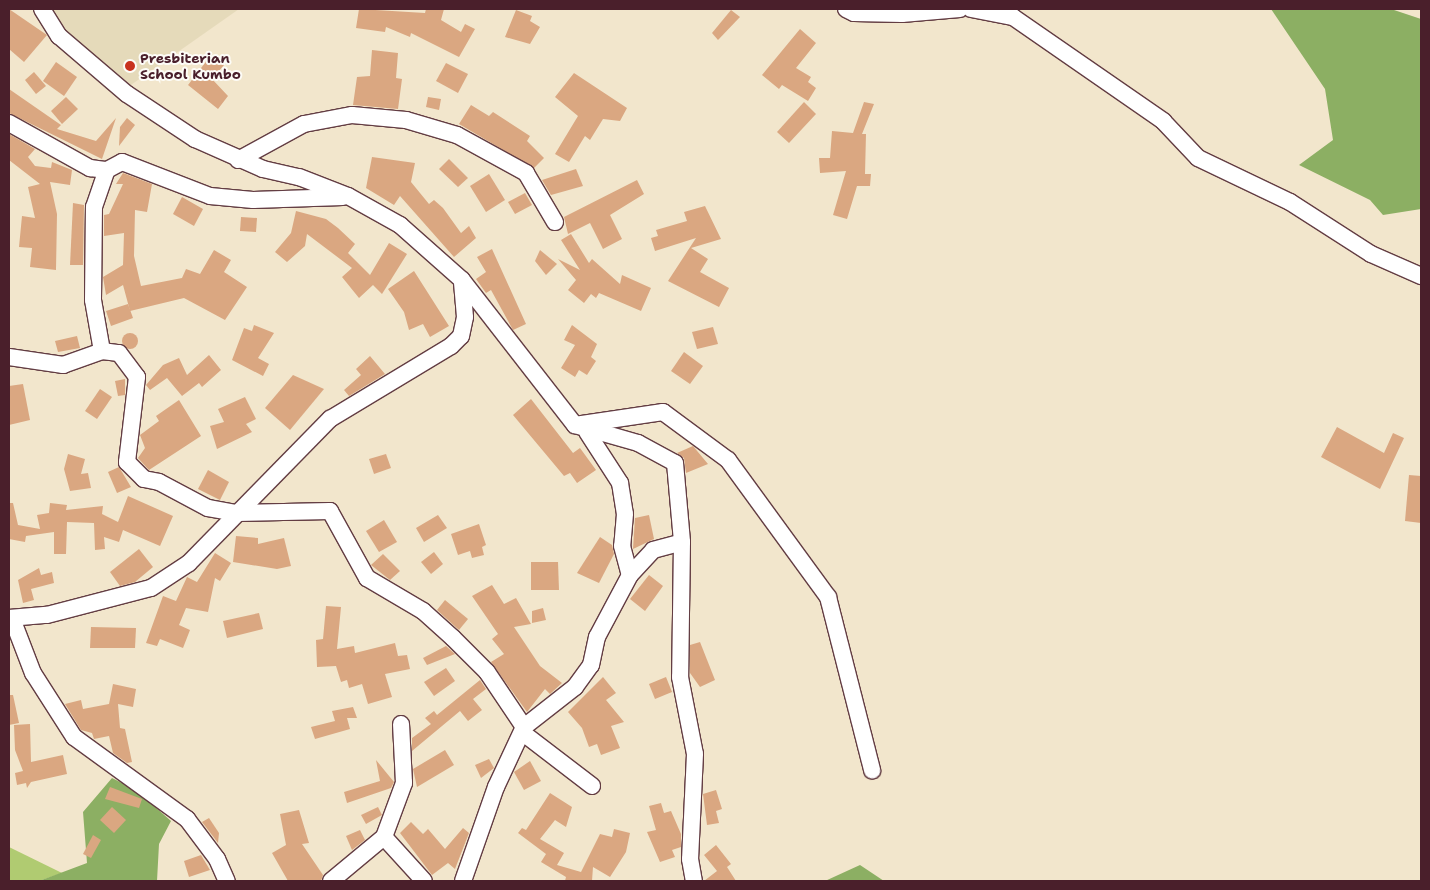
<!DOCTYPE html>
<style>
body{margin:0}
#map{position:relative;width:1430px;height:890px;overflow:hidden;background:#f2e6cc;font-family:"Shantell Sans",sans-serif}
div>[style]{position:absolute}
.built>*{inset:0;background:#e5daba}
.green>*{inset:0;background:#b0cb71}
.forest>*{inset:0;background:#8caf63}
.building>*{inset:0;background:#daa781}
.round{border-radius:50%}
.roads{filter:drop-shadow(1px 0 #633d43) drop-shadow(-1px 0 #633d43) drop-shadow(0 1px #633d43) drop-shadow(0 -1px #633d43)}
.minor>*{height:16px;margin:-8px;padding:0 8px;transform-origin:8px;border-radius:8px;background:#fff}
.dots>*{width:14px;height:14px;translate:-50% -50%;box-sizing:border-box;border:2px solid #fdfcf7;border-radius:50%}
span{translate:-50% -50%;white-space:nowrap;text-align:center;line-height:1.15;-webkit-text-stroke:4px #fdfcf7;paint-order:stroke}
.poi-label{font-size:14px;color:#4a1f2b;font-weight:700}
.left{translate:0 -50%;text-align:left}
.frame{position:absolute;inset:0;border:10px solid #4a1f2b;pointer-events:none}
</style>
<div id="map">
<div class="built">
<i style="clip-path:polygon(49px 9px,239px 9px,128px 87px,78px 45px)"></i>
</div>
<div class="green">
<i style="clip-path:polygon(9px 847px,62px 873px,39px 881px,9px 881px)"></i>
</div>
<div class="forest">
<i style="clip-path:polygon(1271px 9px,1391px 9px,1421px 19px,1421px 209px,1383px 215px,1370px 200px,1299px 165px,1333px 140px,1325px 89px)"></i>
<i style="clip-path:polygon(112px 778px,136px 790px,171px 821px,159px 844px,157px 881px,39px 881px,87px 863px,83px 812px)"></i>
<i style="clip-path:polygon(860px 865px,884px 881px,825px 881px)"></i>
</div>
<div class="building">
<i style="clip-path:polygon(9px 9px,47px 35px,24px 62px,9px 49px)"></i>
<i style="clip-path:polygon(359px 9px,425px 13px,426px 9px,444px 9px,441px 20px,461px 32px,465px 24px,475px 29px,459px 57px,411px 33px,410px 37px,386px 27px,385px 32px,356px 28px)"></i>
<i style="clip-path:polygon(516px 10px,532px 16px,530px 21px,540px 27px,530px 44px,505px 37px)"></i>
<i style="clip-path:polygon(731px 10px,740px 17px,718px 40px,712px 33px)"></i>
<i style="clip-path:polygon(800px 29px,816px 43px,796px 68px,811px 77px,808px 82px,816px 88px,808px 101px,782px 85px,779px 89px,762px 75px)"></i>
<i style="clip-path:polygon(372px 50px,398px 53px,396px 78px,402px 79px,398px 109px,353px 105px,357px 77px,370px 76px)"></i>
<i style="clip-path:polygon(211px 55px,224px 65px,212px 79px,228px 96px,218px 109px,188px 85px)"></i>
<i style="clip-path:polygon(56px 62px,77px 77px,64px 96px,43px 81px)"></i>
<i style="clip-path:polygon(446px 63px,468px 74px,458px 93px,436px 81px)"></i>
<i style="clip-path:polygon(34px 72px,46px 86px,36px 94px,25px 80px)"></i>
<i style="clip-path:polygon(574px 73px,627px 108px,620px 121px,603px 119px,590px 140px,585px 136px,569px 162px,555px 154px,578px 116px,555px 97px)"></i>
<i style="clip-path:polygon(9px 89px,61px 125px,57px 129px,96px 141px,116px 118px,102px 159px,9px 113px)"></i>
<i style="clip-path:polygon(66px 97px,78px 109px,62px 124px,51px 111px)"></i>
<i style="clip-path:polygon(428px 97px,441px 99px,439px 110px,426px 107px)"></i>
<i style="clip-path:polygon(804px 102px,816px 114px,789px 143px,777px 132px)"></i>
<i style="clip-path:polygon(864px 102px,874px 104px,862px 134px,866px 134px,865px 174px,871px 174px,870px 186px,857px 186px,847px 219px,833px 215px,846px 171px,820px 173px,819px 158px,830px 158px,832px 131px,853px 133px)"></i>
<i style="clip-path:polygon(471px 105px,489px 116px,493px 112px,530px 136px,527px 141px,544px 158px,534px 168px,459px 124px)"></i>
<i style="clip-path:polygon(127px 118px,135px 125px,119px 146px,120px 127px)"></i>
<i style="clip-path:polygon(9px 134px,35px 149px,28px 157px,35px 166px,51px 168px,52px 162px,72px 170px,70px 185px,50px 182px,57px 214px,56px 270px,30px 267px,32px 248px,19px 247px,22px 216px,35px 218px,28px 187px,40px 184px,9px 160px)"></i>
<i style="clip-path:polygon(372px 157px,415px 163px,411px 182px,429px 204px,434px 200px,443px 208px,461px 233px,469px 226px,476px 238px,454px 257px,400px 196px,394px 205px,366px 188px)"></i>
<i style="clip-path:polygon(449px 159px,468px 178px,458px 187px,439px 169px)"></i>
<i style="clip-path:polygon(576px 169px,583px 186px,551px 195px,542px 180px)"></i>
<i style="clip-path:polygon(123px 173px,152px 184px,147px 212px,135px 210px,134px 256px,141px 286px,182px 278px,186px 269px,200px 274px,214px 250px,231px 260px,224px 272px,247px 287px,225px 320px,184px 298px,130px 311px,123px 285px,106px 295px,103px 277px,123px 265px,124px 233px,104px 236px,104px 215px,109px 214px,123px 184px,116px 184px)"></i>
<i style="clip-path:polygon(489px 174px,505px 200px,486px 212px,470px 186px)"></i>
<i style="clip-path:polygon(637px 180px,644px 194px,610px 215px,622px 239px,603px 249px,590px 223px,568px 234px,564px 217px)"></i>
<i style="clip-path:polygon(525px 193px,532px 205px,515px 214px,508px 202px)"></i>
<i style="clip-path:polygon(182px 197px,203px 209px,194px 226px,173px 214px)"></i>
<i style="clip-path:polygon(73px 203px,84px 205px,83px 265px,70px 265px)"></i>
<i style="clip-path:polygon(705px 206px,721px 239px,691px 248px,708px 259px,700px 272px,729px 288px,719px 307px,668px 281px,696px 238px,655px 251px,651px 238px,658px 236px,656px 230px,687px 221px,684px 212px)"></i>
<i style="clip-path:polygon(296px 211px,326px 219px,338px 228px,355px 244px,348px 253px,370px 275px,389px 243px,407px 254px,382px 294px,373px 285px,359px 298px,342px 277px,352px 268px,307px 234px,305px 246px,287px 262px,275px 252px,291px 233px)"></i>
<i style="clip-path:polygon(241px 217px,257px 218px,256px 232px,240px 231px)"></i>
<i style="clip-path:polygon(571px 234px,589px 263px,592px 259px,620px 284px,622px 275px,651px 288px,641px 311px,599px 293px,596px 298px,591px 294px,584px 303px,568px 290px,576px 280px,558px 259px,580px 270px,561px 240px)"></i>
<i style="clip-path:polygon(492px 249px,526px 324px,513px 330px,491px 290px,486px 293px,476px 279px,486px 272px,477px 257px)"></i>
<i style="clip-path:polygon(540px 250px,557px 264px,546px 275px,535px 261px)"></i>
<i style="clip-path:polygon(414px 271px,449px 326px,430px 337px,423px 324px,409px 330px,404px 312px,388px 289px)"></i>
<i style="clip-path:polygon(128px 304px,133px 318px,111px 326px,106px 311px)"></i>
<i style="clip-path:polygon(254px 325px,274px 333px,258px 358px,269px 364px,263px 376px,232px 360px,244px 328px,252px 331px)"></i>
<i style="clip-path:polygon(572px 325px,597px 344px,591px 357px,596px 361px,587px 375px,579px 370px,575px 377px,561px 368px,575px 345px,564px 340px)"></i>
<i style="clip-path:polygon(713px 327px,718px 344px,697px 349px,692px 332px)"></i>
<i class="round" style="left:122px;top:333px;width:16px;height:16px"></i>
<i style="clip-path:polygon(77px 336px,80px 348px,58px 352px,55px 341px)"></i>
<i style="clip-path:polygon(684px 352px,703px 366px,690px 384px,671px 371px)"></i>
<i style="clip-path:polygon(209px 355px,221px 370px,202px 387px,199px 383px,182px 396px,167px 378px,150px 390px,146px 385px,163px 365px,179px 358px,187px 375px)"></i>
<i style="clip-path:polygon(370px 356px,385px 374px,349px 396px,344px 390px,361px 375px,356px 369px)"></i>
<i style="clip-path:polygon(293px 375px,324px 389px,290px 430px,265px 408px)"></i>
<i style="clip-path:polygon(125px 379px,125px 395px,118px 396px,115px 381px)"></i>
<i style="clip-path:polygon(23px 384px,30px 420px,9px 425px,9px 386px)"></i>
<i style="clip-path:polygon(100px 389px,112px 397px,97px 419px,85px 411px)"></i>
<i style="clip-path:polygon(245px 397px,256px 419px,246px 424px,252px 432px,217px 449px,210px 426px,224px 422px,218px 409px)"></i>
<i style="clip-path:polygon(531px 399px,573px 453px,580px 448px,596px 470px,577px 483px,570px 473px,564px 476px,513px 415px)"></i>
<i style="clip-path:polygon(179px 400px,201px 436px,149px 470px,138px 458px,145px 448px,140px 435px,159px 421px,156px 416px)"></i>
<i style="clip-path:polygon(1337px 427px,1384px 453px,1393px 433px,1404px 438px,1380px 489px,1321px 457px)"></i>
<i style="clip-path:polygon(693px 446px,708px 464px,686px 473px,684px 458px,677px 453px)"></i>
<i style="clip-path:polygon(68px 454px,85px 459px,81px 474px,88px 473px,91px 488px,70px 491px,64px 469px)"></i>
<i style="clip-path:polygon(386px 454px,391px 468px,374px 474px,369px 459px)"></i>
<i style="clip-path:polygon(119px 467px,131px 487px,117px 493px,108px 472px)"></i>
<i style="clip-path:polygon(208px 470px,229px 482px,220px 500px,198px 489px)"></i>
<i style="clip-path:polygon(1409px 475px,1421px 476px,1421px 523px,1405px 521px)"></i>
<i style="clip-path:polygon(128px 496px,173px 516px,160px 546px,123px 530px,119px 542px,104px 537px,105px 549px,95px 550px,94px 523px,67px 522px,66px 554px,54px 554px,54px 532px,26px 536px,25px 542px,9px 539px,9px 503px,13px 503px,18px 525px,40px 529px,37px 515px,49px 513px,50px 503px,67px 505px,66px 510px,103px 506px,102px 514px,118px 522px)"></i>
<i style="clip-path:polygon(438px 515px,447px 528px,424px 542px,416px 528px)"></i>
<i style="clip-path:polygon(649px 515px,654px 539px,633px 549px,635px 518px)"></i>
<i style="clip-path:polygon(384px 520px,397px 542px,379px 552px,366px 531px)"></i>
<i style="clip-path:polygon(479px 524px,486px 545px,482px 547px,484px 555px,472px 558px,470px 551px,458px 555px,451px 534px)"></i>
<i style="clip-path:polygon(236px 536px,258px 538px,258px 544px,284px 538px,291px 566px,277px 569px,233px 562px)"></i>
<i style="clip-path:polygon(600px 537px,612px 545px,614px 554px,599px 583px,577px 573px)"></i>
<i style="clip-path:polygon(139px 549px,153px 567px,135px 582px,120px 586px,110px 572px)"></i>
<i style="clip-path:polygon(434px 552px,443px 564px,431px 574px,421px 562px)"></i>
<i style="clip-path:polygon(215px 553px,231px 563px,220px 581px,215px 578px,208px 612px,186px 608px,179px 625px,190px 630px,183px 648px,160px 639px,157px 646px,146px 643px,163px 596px,176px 601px,187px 577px,197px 582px)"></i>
<i style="clip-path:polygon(383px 554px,400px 571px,390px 580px,371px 565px)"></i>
<i style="clip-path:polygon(531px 562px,558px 562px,559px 590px,531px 590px)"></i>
<i style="clip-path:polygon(39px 568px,41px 575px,52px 572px,54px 583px,31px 589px,34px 600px,23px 603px,18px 580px)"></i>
<i style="clip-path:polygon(649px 575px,663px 586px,645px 611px,630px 599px)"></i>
<i style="clip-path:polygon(492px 585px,504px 604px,516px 598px,531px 624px,514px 627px,540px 666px,562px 683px,550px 694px,545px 689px,527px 712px,491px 662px,504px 654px,492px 639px,498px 634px,472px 596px)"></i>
<i style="clip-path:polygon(445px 600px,468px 619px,459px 630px,437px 610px)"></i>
<i style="clip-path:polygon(326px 606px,341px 607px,337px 649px,354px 646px,355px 653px,395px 643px,398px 656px,407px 655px,410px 669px,385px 674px,392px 697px,368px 704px,362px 684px,349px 688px,347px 680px,341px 682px,336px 666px,317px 667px,316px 640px,323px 639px)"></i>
<i style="clip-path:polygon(543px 608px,546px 620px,532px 623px,532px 611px)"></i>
<i style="clip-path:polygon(259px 613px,263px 629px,227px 638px,223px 621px)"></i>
<i style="clip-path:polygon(91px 627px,136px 628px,135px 648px,90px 648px)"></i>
<i style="clip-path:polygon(700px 642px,715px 680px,700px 687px,690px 673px,690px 645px)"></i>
<i style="clip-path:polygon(446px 646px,455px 654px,427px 665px,423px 658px)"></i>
<i style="clip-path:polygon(446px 668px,455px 681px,434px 696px,424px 682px)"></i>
<i style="clip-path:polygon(603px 677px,616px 693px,606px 700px,624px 722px,611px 726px,620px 748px,601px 755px,597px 744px,589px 747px,582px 728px,568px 712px)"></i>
<i style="clip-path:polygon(666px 677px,672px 692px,655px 699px,649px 684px)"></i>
<i style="clip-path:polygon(480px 680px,486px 689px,473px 699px,482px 710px,468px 721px,460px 711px,412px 751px,412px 738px,431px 724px,425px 718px,434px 711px,437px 715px)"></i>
<i style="clip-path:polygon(113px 684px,136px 689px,133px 707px,118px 704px,120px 728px,125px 729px,132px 762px,127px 763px,113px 753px,109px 736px,94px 739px,92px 733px,81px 730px,65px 704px,81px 700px,83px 709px,109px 704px)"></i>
<i style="clip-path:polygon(9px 695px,13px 695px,19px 723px,9px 725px)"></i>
<i style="clip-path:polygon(353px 707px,357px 718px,347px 718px,350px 729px,315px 739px,311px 727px,335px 721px,332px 711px)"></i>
<i style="clip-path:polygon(30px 724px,31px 762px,63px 755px,67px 774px,31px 782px,27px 788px,26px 783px,17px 785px,15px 773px,23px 771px,15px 750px,14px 725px)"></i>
<i style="clip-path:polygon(445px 750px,454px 765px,417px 787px,413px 769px)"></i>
<i style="clip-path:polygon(489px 759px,494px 768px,481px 778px,475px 765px)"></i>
<i style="clip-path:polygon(376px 760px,394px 782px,391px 788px,347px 803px,344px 792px,380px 781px)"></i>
<i style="clip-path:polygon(530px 761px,541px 781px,524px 790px,514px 772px)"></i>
<i style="clip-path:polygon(110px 787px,142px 799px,139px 808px,105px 799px)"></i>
<i style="clip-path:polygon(716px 790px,722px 809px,716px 811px,719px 823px,707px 825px,703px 794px)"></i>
<i style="clip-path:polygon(550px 793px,572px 807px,566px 827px,555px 820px,540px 839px,564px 853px,557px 865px,581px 872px,600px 834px,612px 837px,614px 829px,630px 833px,626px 852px,610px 877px,593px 867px,592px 881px,565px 881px,566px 877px,541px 862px,546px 854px,518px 833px,522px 828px,526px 830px)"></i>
<i style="clip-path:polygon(661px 803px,664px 813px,671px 811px,681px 834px,681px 847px,672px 850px,675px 857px,660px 862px,647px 832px,656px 830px,649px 806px)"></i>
<i style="clip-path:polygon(112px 807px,126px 820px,114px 833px,100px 820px)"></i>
<i style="clip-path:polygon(378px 807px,382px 815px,366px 824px,361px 815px)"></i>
<i style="clip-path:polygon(299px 810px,309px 843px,302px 844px,323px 875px,321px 881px,288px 881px,272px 853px,286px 845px,280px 814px)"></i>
<i style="clip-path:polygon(209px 818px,219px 833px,218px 843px,202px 822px)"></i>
<i style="clip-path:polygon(411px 822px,423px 834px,428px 829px,445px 849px,463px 828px,469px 833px,455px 869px,448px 863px,432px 875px,400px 833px)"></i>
<i style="clip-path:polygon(360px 830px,365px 840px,352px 850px,346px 836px)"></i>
<i style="clip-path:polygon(93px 835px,101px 840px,91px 858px,83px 854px)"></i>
<i style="clip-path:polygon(716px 845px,731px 864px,727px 867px,736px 881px,704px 881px,717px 871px,704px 855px)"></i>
<i style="clip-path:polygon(201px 855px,210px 870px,189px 877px,184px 861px)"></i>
</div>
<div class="roads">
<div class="minor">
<i style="left:42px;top:9px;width:32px;rotate:58deg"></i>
<i style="left:59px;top:36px;width:89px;rotate:40.5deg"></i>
<i style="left:127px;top:94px;width:82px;rotate:33.5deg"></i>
<i style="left:195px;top:139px;width:74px;rotate:23.8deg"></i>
<i style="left:263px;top:169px;width:37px;rotate:13deg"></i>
<i style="left:299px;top:177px;width:53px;rotate:21.2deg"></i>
<i style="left:348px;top:196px;width:60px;rotate:29.1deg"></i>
<i style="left:400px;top:225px;width:83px;rotate:41.6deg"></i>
<i style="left:462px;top:280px;width:184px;rotate:52.1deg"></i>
<i style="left:575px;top:425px;width:66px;rotate:15.9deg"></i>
<i style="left:638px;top:443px;width:42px;rotate:28.4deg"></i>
<i style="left:675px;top:463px;width:79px;rotate:84.9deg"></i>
<i style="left:682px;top:542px;width:135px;rotate:90.8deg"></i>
<i style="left:680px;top:677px;width:78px;rotate:79deg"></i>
<i style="left:695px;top:754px;width:105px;rotate:92.7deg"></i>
<i style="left:690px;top:859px;width:22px;rotate:80deg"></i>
<i style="left:846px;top:9px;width:9px;rotate:27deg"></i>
<i style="left:854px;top:13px;width:48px;rotate:1.2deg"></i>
<i style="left:902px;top:14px;width:58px;rotate:-4.9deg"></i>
<i style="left:971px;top:9px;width:43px;rotate:10.8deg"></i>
<i style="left:1013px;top:17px;width:183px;rotate:34.7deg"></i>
<i style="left:1163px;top:121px;width:51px;rotate:46.6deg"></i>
<i style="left:1198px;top:158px;width:102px;rotate:25.6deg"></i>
<i style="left:1290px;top:202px;width:96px;rotate:32.7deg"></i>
<i style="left:1371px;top:254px;width:55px;rotate:23.7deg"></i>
<i style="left:9px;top:123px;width:93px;rotate:29.1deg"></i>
<i style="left:90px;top:168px;width:17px;rotate:7deg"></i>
<i style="left:107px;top:170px;width:17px;rotate:-28deg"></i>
<i style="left:122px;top:162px;width:94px;rotate:21.1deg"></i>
<i style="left:210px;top:196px;width:43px;rotate:5.3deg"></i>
<i style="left:253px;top:200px;width:90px;rotate:-1.9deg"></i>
<i style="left:238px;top:160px;width:75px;rotate:-28.6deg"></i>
<i style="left:304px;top:124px;width:49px;rotate:-10.6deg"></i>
<i style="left:352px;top:115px;width:54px;rotate:5.3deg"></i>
<i style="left:406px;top:120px;width:53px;rotate:16.4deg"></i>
<i style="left:457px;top:135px;width:79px;rotate:28.8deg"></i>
<i style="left:526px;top:173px;width:57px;rotate:59.4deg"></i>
<i style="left:102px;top:351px;width:52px;rotate:-100deg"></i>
<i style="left:93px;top:300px;width:93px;rotate:-89.4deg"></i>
<i style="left:94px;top:207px;width:39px;rotate:-71deg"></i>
<i style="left:9px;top:357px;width:55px;rotate:8.4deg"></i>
<i style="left:63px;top:365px;width:41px;rotate:-19.7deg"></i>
<i style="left:102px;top:351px;width:17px;rotate:7deg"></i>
<i style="left:119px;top:353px;width:30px;rotate:53deg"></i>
<i style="left:137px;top:377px;width:86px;rotate:96.7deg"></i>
<i style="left:127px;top:462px;width:24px;rotate:45deg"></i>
<i style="left:144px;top:479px;width:15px;rotate:11deg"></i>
<i style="left:159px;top:482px;width:55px;rotate:28deg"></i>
<i style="left:208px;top:508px;width:29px;rotate:10deg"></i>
<i style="left:237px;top:513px;width:93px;rotate:-1.2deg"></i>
<i style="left:330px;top:511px;width:77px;rotate:61.1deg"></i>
<i style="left:367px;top:578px;width:65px;rotate:30.5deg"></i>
<i style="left:423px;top:611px;width:40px;rotate:42deg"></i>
<i style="left:453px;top:638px;width:48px;rotate:45deg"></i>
<i style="left:487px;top:672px;width:66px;rotate:56.1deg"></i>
<i style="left:524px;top:727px;width:6px;rotate:99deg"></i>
<i style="left:523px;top:733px;width:87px;rotate:37.5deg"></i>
<i style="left:575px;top:425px;width:89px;rotate:-8.4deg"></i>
<i style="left:663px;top:412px;width:81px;rotate:36.4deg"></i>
<i style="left:728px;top:460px;width:170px;rotate:53.9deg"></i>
<i style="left:828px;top:597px;width:179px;rotate:75.7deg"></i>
<i style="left:587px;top:432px;width:61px;rotate:57.1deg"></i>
<i style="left:620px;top:483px;width:31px;rotate:81deg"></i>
<i style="left:625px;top:514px;width:32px;rotate:95deg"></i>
<i style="left:622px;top:546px;width:30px;rotate:75deg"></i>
<i style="left:9px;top:618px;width:38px;rotate:-5deg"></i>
<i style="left:47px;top:615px;width:107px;rotate:-14.6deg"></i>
<i style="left:151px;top:588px;width:45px;rotate:-33.3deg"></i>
<i style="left:189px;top:563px;width:202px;rotate:-45.6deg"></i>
<i style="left:330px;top:419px;width:141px;rotate:-31.1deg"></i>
<i style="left:451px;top:346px;width:14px;rotate:-45deg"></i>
<i style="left:461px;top:336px;width:19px;rotate:-78deg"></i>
<i style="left:465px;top:317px;width:37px;rotate:-95deg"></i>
<i style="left:13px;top:621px;width:56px;rotate:69deg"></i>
<i style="left:33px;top:673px;width:76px;rotate:57.4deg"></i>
<i style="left:74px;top:737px;width:140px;rotate:36deg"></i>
<i style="left:187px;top:819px;width:50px;rotate:53.1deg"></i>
<i style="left:217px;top:859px;width:24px;rotate:66deg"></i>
<i style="left:384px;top:837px;width:59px;rotate:47.7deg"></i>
<i style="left:331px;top:881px;width:69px;rotate:-39.7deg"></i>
<i style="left:384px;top:837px;width:58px;rotate:-69.7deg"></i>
<i style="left:404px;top:783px;width:59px;rotate:-92.9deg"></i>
<i style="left:463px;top:881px;width:100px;rotate:-70.7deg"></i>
<i style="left:496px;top:787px;width:66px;rotate:-65deg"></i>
<i style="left:524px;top:727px;width:65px;rotate:-38.1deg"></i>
<i style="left:575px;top:687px;width:27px;rotate:-54deg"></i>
<i style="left:591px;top:665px;width:29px;rotate:-78deg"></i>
<i style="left:597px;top:637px;width:70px;rotate:-62deg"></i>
<i style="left:630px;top:575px;width:34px;rotate:-47deg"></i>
<i style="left:653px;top:550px;width:30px;rotate:-15deg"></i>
</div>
</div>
<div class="dots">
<i style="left:130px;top:66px;background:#c8321e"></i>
</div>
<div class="poi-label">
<span class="left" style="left:140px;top:66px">Presbiterian<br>School Kumbo</span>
</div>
<div class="frame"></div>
</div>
